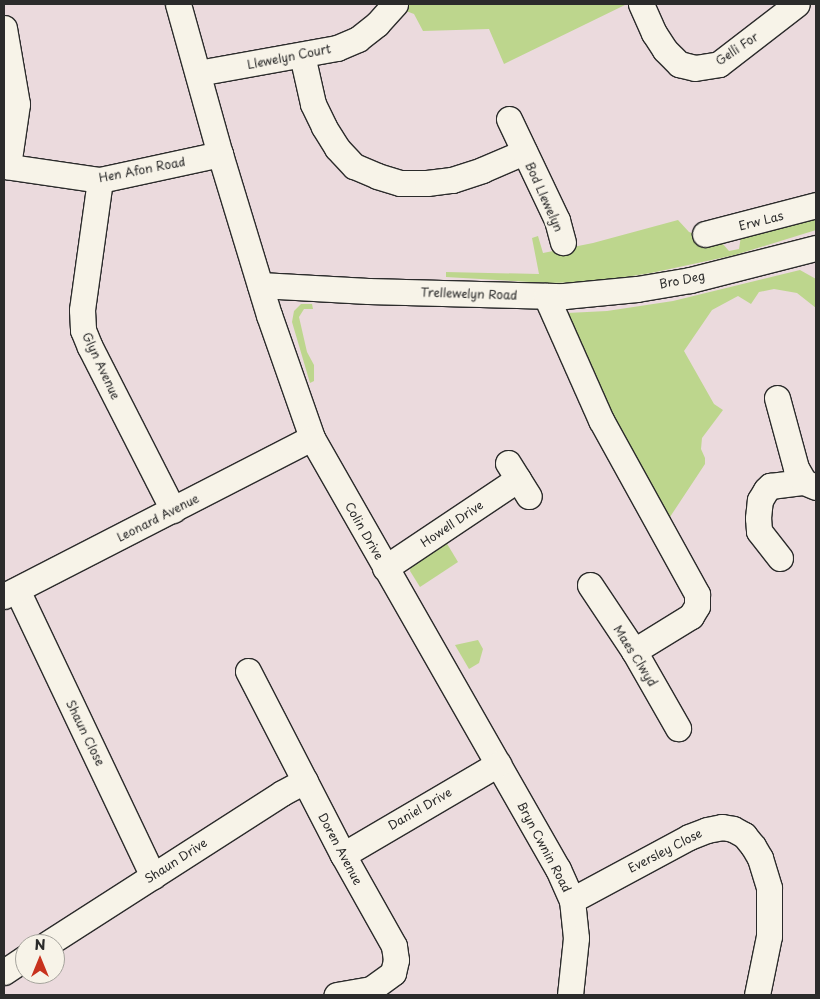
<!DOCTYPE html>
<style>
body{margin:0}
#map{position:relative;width:820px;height:999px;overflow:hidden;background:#ebdadd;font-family:"Playpen Sans",sans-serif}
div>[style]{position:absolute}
.green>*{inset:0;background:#bdd68d}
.roads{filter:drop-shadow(1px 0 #2b2b2b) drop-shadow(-1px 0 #2b2b2b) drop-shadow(0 1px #2b2b2b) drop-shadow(0 -1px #2b2b2b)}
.minor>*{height:25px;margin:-12.5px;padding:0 12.5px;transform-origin:12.5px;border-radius:12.5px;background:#f7f3e8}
span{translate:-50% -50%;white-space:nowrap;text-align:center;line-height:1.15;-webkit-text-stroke:4.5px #f7f3e8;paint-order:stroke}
.street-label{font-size:12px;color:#2b2b2b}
.frame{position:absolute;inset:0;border:5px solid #2b2b2b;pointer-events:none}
.north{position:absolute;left:15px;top:934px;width:50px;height:50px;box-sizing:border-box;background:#f7f3e8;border:1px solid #a5a39c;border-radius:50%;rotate:0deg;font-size:14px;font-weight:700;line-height:20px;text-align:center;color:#2b2b2b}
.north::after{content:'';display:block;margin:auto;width:18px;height:22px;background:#c8321e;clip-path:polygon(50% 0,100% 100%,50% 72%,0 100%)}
</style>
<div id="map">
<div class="green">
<i style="clip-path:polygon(409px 4px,627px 4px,504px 64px,489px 29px,423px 31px,414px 14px,406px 11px)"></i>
<i style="clip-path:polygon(816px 212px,816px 230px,735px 255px,651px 273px,595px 282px,547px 283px,446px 277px,446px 272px,539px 274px,532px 238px,538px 236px,543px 253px,593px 243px,678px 220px,689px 232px,722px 243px,729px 251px,739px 249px,741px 236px)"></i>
<i style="clip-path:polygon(800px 270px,816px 279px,816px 308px,797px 293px,774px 289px,759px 292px,751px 304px,738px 296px,712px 310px,684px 351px,714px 404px,723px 410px,702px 438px,701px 449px,705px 458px,705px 464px,668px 520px,592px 382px,567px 313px,607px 311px,673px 301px)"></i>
<i style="clip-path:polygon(301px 304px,312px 304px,313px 309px,304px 309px,299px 317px,307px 352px,314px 365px,314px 381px,310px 383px,292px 322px,294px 311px)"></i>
<i style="clip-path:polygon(446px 542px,458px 562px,420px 587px,410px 571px,411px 565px)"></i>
<i style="clip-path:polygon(478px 640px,483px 649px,479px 663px,469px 669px,455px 645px)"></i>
</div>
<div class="roads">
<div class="minor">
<i style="left:178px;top:4px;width:156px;rotate:74.4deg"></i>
<i style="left:220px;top:154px;width:168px;rotate:73.1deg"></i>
<i style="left:269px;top:315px;width:130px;rotate:70.7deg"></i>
<i style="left:312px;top:438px;width:496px;rotate:60.3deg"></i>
<i style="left:558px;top:869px;width:34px;rotate:66deg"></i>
<i style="left:572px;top:900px;width:38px;rotate:84deg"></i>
<i style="left:576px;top:938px;width:57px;rotate:96deg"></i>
<i style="left:641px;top:4px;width:32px;rotate:66deg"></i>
<i style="left:654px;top:33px;width:20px;rotate:57deg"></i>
<i style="left:665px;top:50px;width:20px;rotate:45deg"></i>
<i style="left:679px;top:64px;width:16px;rotate:14deg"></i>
<i style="left:695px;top:68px;width:24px;rotate:-9deg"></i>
<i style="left:719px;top:64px;width:98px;rotate:-37.6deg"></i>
<i style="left:4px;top:28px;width:77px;rotate:80.3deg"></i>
<i style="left:17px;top:104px;width:63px;rotate:98.3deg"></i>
<i style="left:302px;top:55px;width:50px;rotate:77.3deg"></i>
<i style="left:313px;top:104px;width:25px;rotate:64deg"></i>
<i style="left:324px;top:127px;width:25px;rotate:58deg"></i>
<i style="left:337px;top:148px;width:25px;rotate:47deg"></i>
<i style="left:354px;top:166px;width:25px;rotate:23deg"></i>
<i style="left:377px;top:176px;width:24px;rotate:17deg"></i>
<i style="left:400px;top:183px;width:27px"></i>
<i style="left:427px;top:183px;width:25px;rotate:-7deg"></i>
<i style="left:452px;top:180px;width:32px;rotate:-18deg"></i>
<i style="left:482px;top:170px;width:46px;rotate:-23.2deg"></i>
<i style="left:198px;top:73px;width:141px;rotate:-10.2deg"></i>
<i style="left:337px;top:48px;width:23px;rotate:-23deg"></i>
<i style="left:358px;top:39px;width:24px;rotate:-38deg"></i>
<i style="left:377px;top:24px;width:27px;rotate:-48deg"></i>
<i style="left:509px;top:119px;width:112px;rotate:64.6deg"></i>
<i style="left:557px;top:220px;width:23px;rotate:75deg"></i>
<i style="left:4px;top:166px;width:97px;rotate:8.3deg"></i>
<i style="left:100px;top:180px;width:123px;rotate:-12.2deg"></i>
<i style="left:100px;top:180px;width:131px;rotate:97.9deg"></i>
<i style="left:82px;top:310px;width:20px;rotate:87deg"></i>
<i style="left:83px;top:330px;width:18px;rotate:68deg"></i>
<i style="left:90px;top:347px;width:183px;rotate:63deg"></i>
<i style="left:705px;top:234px;width:115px;rotate:-14.6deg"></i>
<i style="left:260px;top:285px;width:108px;rotate:3.2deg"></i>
<i style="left:368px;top:291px;width:196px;rotate:1.5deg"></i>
<i style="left:564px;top:296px;width:73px;rotate:-5.5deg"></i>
<i style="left:637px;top:289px;width:54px;rotate:-9.6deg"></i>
<i style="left:690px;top:280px;width:130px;rotate:-14.3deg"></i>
<i style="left:546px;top:296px;width:136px;rotate:66.1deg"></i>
<i style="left:601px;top:420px;width:199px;rotate:61.1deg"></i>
<i style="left:697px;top:594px;width:12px;rotate:90deg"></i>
<i style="left:697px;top:606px;width:12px;rotate:121deg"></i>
<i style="left:691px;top:616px;width:67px;rotate:148.4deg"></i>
<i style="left:777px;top:398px;width:73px;rotate:74.8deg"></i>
<i style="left:796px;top:468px;width:16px;rotate:60deg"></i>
<i style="left:508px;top:463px;width:39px;rotate:58deg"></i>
<i style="left:780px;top:558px;width:34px;rotate:-128deg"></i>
<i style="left:759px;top:531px;width:13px;rotate:-94deg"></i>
<i style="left:758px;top:518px;width:18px;rotate:-84deg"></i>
<i style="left:760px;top:500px;width:12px;rotate:-59deg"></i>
<i style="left:766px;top:490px;width:6px;rotate:-45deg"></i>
<i style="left:770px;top:486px;width:34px;rotate:-7deg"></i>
<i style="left:804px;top:482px;width:13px;rotate:23deg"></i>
<i style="left:385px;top:568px;width:160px;rotate:-33.8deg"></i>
<i style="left:590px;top:585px;width:79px;rotate:56.3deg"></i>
<i style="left:634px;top:651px;width:89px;rotate:60.3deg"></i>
<i style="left:17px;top:590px;width:317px;rotate:64.6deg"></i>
<i style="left:4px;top:596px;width:346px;rotate:-27.2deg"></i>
<i style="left:248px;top:671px;width:207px;rotate:62.7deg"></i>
<i style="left:343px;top:855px;width:104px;rotate:60.7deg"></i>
<i style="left:394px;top:946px;width:14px;rotate:82deg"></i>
<i style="left:396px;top:960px;width:13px;rotate:103deg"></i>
<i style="left:393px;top:973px;width:27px;rotate:144deg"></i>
<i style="left:371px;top:989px;width:35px;rotate:170deg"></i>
<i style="left:343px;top:855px;width:180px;rotate:-30.4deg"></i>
<i style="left:572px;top:900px;width:133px;rotate:-28.3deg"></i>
<i style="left:689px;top:837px;width:19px;rotate:-21deg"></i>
<i style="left:707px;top:830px;width:15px;rotate:-11deg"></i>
<i style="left:722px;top:827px;width:11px;rotate:10deg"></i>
<i style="left:733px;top:829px;width:13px;rotate:29deg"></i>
<i style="left:744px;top:835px;width:14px;rotate:51deg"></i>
<i style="left:753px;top:846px;width:14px;rotate:60deg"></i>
<i style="left:760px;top:858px;width:31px;rotate:73deg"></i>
<i style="left:769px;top:888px;width:48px;rotate:90deg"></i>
<i style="left:769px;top:936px;width:60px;rotate:101.5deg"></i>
<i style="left:47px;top:944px;width:279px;rotate:-32.7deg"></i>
<i style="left:282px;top:793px;width:26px;rotate:-28deg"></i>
<i style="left:4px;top:972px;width:25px;rotate:-34deg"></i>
</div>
</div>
<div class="street-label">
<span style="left:737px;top:49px;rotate:-34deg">Gelli For</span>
<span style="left:289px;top:57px;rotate:-11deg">Llewelyn Court</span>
<span style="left:142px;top:170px;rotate:-11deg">Hen Afon Road</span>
<span style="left:544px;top:197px;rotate:66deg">Bod Llewelyn</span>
<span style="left:761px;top:221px;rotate:-14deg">Erw Las</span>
<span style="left:682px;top:280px;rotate:-11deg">Bro Deg</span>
<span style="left:469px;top:294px;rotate:2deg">Trellewelyn Road</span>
<span style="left:101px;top:366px;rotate:65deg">Glyn Avenue</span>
<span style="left:158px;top:518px;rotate:-27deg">Leonard Avenue</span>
<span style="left:452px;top:524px;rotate:-34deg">Howell Drive</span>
<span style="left:364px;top:531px;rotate:60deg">Colin Drive</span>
<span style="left:635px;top:656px;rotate:58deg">Maes Clwyd</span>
<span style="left:85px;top:733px;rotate:64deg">Shaun Close</span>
<span style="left:420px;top:809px;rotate:-30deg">Daniel Drive</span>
<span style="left:544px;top:847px;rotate:62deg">Bryn Cwnin Road</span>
<span style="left:340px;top:849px;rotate:62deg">Doren Avenue</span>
<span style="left:665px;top:851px;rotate:-27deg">Eversley Close</span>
<span style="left:176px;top:861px;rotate:-33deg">Shaun Drive</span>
</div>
<div class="frame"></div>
<div class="north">N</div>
</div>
